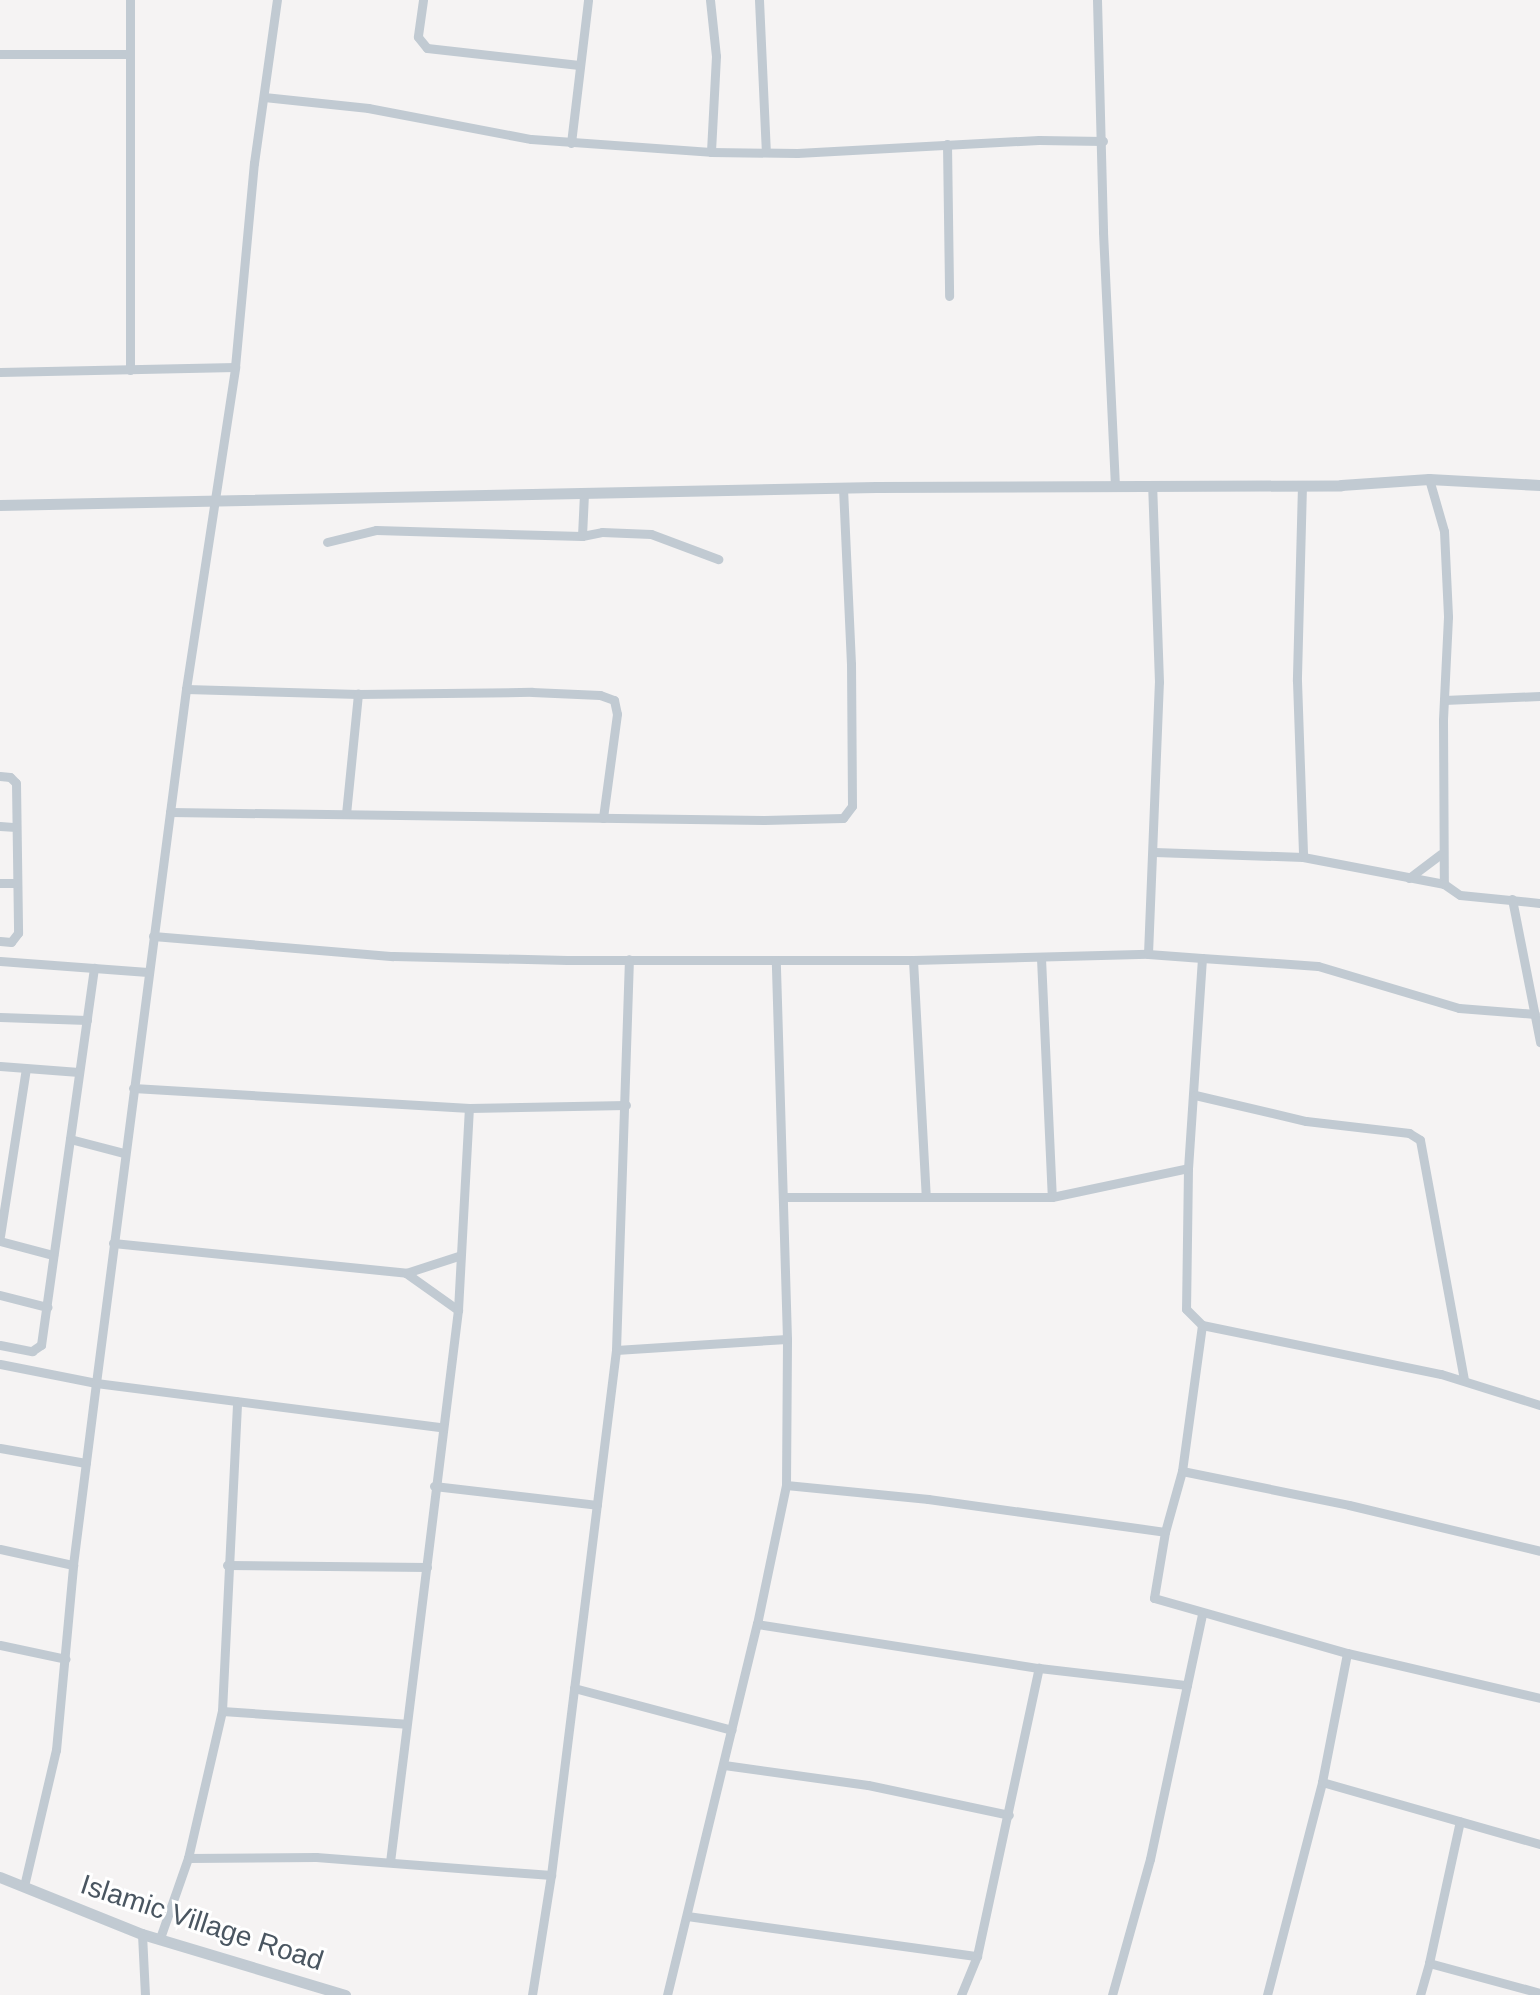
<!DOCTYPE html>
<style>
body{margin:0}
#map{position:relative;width:1540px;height:1995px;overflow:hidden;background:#f5f3f3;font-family:Arial,sans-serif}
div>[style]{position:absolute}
.minor>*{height:9px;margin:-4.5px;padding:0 4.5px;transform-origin:4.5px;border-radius:4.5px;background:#c1cad2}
.tertiary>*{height:11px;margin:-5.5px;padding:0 5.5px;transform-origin:5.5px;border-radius:5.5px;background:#c1cad2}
span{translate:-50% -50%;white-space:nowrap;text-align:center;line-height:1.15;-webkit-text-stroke:6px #fff;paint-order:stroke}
.street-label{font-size:28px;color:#4a5661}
</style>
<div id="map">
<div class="minor">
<i style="left:423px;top:0;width:37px;rotate:98deg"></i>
<i style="left:418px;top:37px;width:14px;rotate:51deg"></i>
<i style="left:427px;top:48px;width:153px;rotate:6.4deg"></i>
<i style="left:710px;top:0;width:56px;rotate:83.9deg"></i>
<i style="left:716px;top:56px;width:96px;rotate:93deg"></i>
<i style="left:759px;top:0;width:152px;rotate:87.4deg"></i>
<i style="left:1097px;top:0;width:232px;rotate:88.5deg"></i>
<i style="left:1103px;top:232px;width:254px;rotate:87.3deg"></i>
<i style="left:0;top:54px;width:129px"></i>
<i style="left:264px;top:97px;width:105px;rotate:6deg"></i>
<i style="left:368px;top:108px;width:166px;rotate:10.8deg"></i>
<i style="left:531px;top:139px;width:180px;rotate:4.1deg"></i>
<i style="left:711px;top:152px;width:86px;rotate:0.7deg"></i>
<i style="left:797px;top:153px;width:242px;rotate:-3.1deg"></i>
<i style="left:1039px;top:140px;width:64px;rotate:0.9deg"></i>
<i style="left:571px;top:143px;width:144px;rotate:-83.2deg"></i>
<i style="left:947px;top:144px;width:152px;rotate:89.2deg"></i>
<i style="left:130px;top:370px;width:370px;rotate:-90deg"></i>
<i style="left:0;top:372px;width:235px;rotate:-1.2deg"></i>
<i style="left:1429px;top:479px;width:54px;rotate:73.9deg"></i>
<i style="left:1444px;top:531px;width:86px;rotate:87.3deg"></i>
<i style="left:1448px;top:617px;width:103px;rotate:92.8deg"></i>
<i style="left:1443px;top:720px;width:164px;rotate:89.7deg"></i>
<i style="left:1302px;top:485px;width:196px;rotate:91.5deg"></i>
<i style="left:1297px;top:681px;width:176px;rotate:88deg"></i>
<i style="left:582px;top:536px;width:43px;rotate:-87.3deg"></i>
<i style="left:327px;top:542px;width:50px;rotate:-13.8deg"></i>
<i style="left:376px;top:530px;width:206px;rotate:1.7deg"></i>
<i style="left:582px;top:536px;width:20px;rotate:-11deg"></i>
<i style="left:602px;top:532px;width:49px;rotate:2.3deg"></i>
<i style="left:651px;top:534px;width:72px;rotate:20.5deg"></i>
<i style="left:186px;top:689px;width:172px;rotate:1.7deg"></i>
<i style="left:1444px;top:700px;width:96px;rotate:-2.4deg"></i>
<i style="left:0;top:776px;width:10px;rotate:6deg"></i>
<i style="left:10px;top:777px;width:8px;rotate:45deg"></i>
<i style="left:16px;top:783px;width:150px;rotate:89.2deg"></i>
<i style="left:18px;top:933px;width:11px;rotate:128deg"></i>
<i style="left:11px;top:942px;width:11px;rotate:-175deg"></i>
<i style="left:170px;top:812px;width:594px;rotate:0.77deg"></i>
<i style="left:764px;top:820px;width:79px;rotate:-1.5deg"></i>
<i style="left:843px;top:818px;width:15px;rotate:-53deg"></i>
<i style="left:852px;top:806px;width:142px;rotate:-90.4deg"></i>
<i style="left:851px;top:664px;width:176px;rotate:-92.6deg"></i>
<i style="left:346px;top:814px;width:121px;rotate:-84.3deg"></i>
<i style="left:358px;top:694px;width:174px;rotate:-0.7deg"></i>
<i style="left:532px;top:692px;width:68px;rotate:2.5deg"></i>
<i style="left:600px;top:695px;width:15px;rotate:20deg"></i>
<i style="left:614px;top:700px;width:14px;rotate:78deg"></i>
<i style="left:617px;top:714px;width:105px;rotate:97.7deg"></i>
<i style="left:0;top:826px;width:16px;rotate:4deg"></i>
<i style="left:1154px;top:852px;width:149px;rotate:1.9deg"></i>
<i style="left:1303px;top:857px;width:144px;rotate:10.8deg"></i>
<i style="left:1444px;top:884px;width:19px;rotate:35deg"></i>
<i style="left:1460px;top:895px;width:80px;rotate:5.7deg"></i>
<i style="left:1409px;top:878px;width:40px;rotate:-37deg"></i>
<i style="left:0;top:883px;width:17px"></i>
<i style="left:1512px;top:899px;width:146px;rotate:78.9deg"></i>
<i style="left:153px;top:936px;width:241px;rotate:4.8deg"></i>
<i style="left:393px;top:956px;width:174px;rotate:1.3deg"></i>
<i style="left:567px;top:960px;width:346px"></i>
<i style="left:913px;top:960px;width:235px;rotate:-1.5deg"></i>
<i style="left:1148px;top:954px;width:54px;rotate:4.2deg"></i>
<i style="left:1202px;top:958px;width:210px;rotate:93.8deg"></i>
<i style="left:1188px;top:1168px;width:141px;rotate:90.8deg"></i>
<i style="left:1186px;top:1309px;width:23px;rotate:45deg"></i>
<i style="left:1202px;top:1325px;width:147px;rotate:97.8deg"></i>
<i style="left:1182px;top:1471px;width:63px;rotate:105.6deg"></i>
<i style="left:1148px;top:954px;width:272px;rotate:-87.7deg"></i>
<i style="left:1159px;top:682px;width:197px;rotate:-92deg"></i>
<i style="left:1041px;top:958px;width:239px;rotate:87.4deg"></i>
<i style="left:1202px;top:958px;width:116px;rotate:3.9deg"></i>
<i style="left:1318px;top:966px;width:147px;rotate:16.6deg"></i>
<i style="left:1459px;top:1008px;width:76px;rotate:4.5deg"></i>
<i style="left:913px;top:960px;width:237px;rotate:86.9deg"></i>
<i style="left:0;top:961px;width:148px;rotate:4.3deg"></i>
<i style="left:0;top:1017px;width:87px;rotate:2deg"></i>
<i style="left:0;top:1066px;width:79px;rotate:4.3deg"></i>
<i style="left:133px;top:1088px;width:337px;rotate:3.4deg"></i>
<i style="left:469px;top:1108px;width:157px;rotate:-1.1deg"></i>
<i style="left:1195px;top:1095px;width:114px;rotate:13.2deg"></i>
<i style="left:1306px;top:1121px;width:104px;rotate:6.6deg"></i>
<i style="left:1409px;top:1133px;width:13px;rotate:32deg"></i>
<i style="left:1420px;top:1140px;width:244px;rotate:79.6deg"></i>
<i style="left:70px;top:1139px;width:56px;rotate:14.5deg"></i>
<i style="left:784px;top:1197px;width:268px"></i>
<i style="left:1052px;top:1197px;width:139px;rotate:-12deg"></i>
<i style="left:0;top:1236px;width:169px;rotate:-81.2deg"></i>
<i style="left:0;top:1241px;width:55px;rotate:14.8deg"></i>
<i style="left:113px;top:1243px;width:295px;rotate:5.8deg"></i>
<i style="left:406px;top:1273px;width:55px;rotate:-18.1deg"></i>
<i style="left:406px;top:1273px;width:64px;rotate:35.4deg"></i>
<i style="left:0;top:1295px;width:49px;rotate:14.3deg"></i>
<i style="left:1202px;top:1325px;width:244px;rotate:11.6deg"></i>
<i style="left:1441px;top:1374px;width:104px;rotate:17.4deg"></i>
<i style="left:0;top:1345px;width:33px;rotate:11deg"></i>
<i style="left:32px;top:1351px;width:11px;rotate:-34deg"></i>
<i style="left:41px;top:1345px;width:381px;rotate:-82deg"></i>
<i style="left:616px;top:1350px;width:171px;rotate:-3.7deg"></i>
<i style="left:0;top:1364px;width:98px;rotate:11.2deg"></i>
<i style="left:96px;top:1383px;width:700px;rotate:-82.61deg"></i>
<i style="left:186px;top:689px;width:326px;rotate:-81.3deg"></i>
<i style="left:235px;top:367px;width:205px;rotate:-84.7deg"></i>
<i style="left:254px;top:163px;width:165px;rotate:-82deg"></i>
<i style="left:0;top:1448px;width:87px;rotate:9.9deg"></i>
<i style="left:1182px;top:1471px;width:170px;rotate:11.5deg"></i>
<i style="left:1349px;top:1505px;width:196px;rotate:13.5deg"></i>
<i style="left:786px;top:1485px;width:143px;rotate:5.6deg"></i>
<i style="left:928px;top:1499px;width:239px;rotate:7.9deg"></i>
<i style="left:1165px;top:1532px;width:67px;rotate:99.5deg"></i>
<i style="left:1154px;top:1598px;width:201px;rotate:15.9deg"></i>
<i style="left:1347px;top:1653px;width:198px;rotate:13.1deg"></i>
<i style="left:434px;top:1486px;width:164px;rotate:6.6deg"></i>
<i style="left:0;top:1549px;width:75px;rotate:12.4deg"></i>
<i style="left:227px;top:1565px;width:200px;rotate:0.6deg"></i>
<i style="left:757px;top:1624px;width:285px;rotate:8.9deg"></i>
<i style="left:1039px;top:1668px;width:149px;rotate:6.6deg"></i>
<i style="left:0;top:1645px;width:67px;rotate:12deg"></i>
<i style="left:574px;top:1688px;width:163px;rotate:14.9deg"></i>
<i style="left:222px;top:1711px;width:184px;rotate:4deg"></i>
<i style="left:724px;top:1765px;width:145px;rotate:7.9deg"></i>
<i style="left:868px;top:1785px;width:144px;rotate:12deg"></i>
<i style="left:1322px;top:1782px;width:227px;rotate:15.9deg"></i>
<i style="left:188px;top:1858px;width:128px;rotate:-0.4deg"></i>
<i style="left:316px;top:1857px;width:236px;rotate:4.4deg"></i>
<i style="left:390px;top:1862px;width:556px;rotate:-82.98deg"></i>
<i style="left:458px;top:1310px;width:202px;rotate:-86.9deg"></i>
<i style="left:24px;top:1886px;width:140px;rotate:-76.8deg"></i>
<i style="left:56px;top:1750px;width:186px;rotate:-84.7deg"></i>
<i style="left:73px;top:1565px;width:183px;rotate:-82.8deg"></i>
<i style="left:96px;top:1383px;width:348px;rotate:7.3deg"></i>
<i style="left:687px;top:1916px;width:293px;rotate:7.9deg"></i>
<i style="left:142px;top:1934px;width:61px;rotate:87.2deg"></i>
<i style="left:160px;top:1938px;width:85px;rotate:-70.7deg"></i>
<i style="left:188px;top:1858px;width:151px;rotate:-77deg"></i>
<i style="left:222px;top:1711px;width:310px;rotate:-87.2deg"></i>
<i style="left:1429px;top:1963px;width:145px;rotate:-77.7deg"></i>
<i style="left:532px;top:1995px;width:121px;rotate:-81deg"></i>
<i style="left:551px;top:1875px;width:529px;rotate:-82.94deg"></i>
<i style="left:616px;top:1350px;width:391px;rotate:-88.1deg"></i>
<i style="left:667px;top:1995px;width:382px;rotate:-76.4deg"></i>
<i style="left:757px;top:1624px;width:142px;rotate:-78.2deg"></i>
<i style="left:786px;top:1485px;width:146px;rotate:-89.6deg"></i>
<i style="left:787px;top:1339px;width:379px;rotate:-91.7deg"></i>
<i style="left:961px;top:1995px;width:42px;rotate:-67.7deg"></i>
<i style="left:977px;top:1956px;width:295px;rotate:-77.9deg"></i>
<i style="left:1112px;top:1995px;width:141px;rotate:-74.4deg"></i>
<i style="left:1150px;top:1859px;width:250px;rotate:-78deg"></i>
<i style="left:1267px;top:1995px;width:220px;rotate:-75.5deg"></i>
<i style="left:1322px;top:1782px;width:131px;rotate:-79deg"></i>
<i style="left:1420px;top:1995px;width:33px;rotate:-74deg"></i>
<i style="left:1429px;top:1963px;width:115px;rotate:15.1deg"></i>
</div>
<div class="tertiary">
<i style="left:0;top:505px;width:876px;rotate:-1.18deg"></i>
<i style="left:876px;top:487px;width:465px;rotate:-0.2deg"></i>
<i style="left:1341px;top:485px;width:88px;rotate:-3.9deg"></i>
<i style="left:1429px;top:479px;width:111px;rotate:3.1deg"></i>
<i style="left:0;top:1877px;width:153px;rotate:21.9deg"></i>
<i style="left:142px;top:1934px;width:212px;rotate:16.7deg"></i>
</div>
<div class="street-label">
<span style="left:202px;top:1923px;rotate:18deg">Islamic Village Road</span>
</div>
</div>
